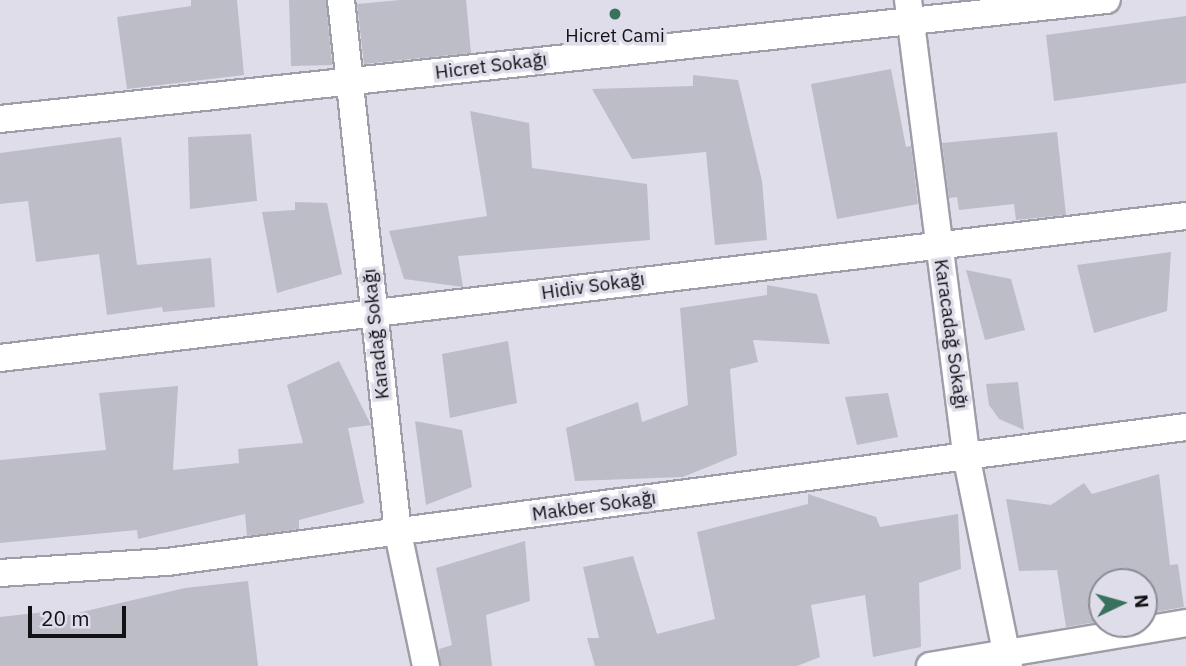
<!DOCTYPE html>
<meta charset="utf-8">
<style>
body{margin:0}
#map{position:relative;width:1186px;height:666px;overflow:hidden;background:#dedde9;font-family:"IBM Plex Sans",sans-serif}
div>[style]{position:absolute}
.building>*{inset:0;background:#bdbdc8}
.roads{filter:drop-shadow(2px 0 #9e9ea8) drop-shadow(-2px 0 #9e9ea8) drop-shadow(0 2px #9e9ea8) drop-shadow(0 -2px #9e9ea8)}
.street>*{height:26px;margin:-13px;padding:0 13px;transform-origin:13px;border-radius:13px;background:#fff}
.dots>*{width:19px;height:19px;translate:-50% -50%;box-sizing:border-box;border:4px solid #dedde9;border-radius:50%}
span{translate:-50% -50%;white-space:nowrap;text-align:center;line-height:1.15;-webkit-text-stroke:7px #dedde9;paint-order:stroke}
.poi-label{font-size:19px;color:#121216}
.street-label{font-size:19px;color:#121216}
.north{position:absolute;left:1088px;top:568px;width:70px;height:70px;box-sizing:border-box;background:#dedde9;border:2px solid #8c8c95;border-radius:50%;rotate:85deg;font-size:19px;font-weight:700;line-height:28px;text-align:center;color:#121216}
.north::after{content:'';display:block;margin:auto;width:24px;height:32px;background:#38725c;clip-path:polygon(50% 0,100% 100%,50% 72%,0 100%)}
.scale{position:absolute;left:28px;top:606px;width:98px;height:32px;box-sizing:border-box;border:4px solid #121216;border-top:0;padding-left:9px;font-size:21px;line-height:24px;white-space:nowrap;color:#121216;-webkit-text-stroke:5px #dedde9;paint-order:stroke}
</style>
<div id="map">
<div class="building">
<i style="clip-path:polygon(191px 0,237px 0,244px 75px,127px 89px,117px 17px,191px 6px)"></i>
<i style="clip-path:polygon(289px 0,326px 0,332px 65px,291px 66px)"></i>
<i style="clip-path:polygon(400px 0,466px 0,471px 53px,364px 64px,357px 4px)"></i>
<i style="clip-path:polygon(1186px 16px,1186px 83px,1054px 101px,1046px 35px)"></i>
<i style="clip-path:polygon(891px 69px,906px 147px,911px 146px,918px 204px,837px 219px,811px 84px)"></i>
<i style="clip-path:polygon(693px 75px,738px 80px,762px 181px,767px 240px,715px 245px,706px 152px,632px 159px,592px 89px,693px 86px)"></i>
<i style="clip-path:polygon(470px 111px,529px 123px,532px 168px,647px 184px,650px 240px,458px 256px,463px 287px,404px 279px,389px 231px,487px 216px)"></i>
<i style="clip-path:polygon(1057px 132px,1066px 215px,1016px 220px,1014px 204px,959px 210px,957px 197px,949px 198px,942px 143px)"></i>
<i style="clip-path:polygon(251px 134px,257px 201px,190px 209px,188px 137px)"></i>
<i style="clip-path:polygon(121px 137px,137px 265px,211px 258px,215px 307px,163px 312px,162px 307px,107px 315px,99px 254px,36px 262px,28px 201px,0 204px,0 153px)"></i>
<i style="clip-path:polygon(295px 202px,327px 203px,342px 274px,277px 293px,262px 212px,295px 210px)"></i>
<i style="clip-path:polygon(1171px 252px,1167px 311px,1094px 333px,1077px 265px)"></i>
<i style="clip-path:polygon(966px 270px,1011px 279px,1025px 330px,985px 340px)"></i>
<i style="clip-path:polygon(767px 285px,817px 294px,830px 344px,753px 340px,758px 362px,730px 369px,737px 455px,683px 477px,575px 481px,566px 428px,638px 402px,642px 422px,688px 405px,680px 308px,767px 295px)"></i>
<i style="clip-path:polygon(508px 341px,517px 403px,450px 418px,442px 354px)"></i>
<i style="clip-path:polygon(339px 361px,371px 425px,348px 428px,364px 503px,299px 520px,299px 529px,247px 536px,245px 514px,138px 539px,137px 530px,0 543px,0 460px,106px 450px,99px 393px,178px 386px,173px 470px,239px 463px,238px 449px,303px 443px,287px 385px)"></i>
<i style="clip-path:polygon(1018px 382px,1024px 430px,999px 419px,989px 405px,986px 384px)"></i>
<i style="clip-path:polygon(888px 393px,898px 437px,857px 445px,845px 397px)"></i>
<i style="clip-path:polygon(415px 421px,462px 430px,472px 487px,426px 505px)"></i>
<i style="clip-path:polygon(1159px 474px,1170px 565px,1178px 564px,1184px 607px,1144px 614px,1144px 582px,1102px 582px,1102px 621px,1066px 627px,1057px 570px,1019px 571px,1006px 499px,1051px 505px,1084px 483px,1092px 494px)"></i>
<i style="clip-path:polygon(808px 494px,876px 517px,880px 527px,958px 514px,961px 569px,919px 583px,921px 647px,873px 657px,865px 595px,811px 605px,820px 657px,797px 666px,595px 666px,587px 638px,599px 638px,583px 567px,633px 556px,657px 634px,715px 619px,697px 532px,808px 504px)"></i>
<i style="clip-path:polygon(525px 541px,530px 601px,486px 615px,492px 666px,441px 666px,439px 649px,452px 645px,436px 568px)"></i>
<i style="clip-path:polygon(248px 581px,258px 666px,0 666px,0 617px,45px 612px,47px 620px,185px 588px)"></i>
</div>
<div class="roads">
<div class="street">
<i style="left:341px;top:0;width:536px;rotate:83.9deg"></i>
<i style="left:398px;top:533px;width:136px;rotate:78.1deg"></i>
<i style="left:908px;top:0;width:459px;rotate:82.7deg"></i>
<i style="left:966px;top:455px;width:215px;rotate:78.5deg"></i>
<i style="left:0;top:119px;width:1113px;rotate:-6.14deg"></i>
<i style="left:0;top:358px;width:1194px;rotate:-6.83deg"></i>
<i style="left:0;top:573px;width:167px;rotate:-3.8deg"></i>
<i style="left:167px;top:562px;width:1028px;rotate:-7.55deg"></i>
<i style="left:930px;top:666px;width:260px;rotate:-9.5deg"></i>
</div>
</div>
<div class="dots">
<i style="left:615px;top:14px;background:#38725c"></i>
</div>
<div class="poi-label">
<span style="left:615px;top:36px">Hicret Cami</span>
</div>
<div class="street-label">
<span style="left:491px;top:66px;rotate:-7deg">Hicret Sokağı</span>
<span style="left:593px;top:286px;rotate:-8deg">Hidiv Sokağı</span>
<span style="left:376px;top:334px;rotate:-96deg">Karadağ Sokağı</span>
<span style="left:951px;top:334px;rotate:82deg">Karacadağ Sokağı</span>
<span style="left:594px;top:506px;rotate:-8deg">Makber Sokağı</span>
</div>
<div class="north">N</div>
<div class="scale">20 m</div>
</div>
